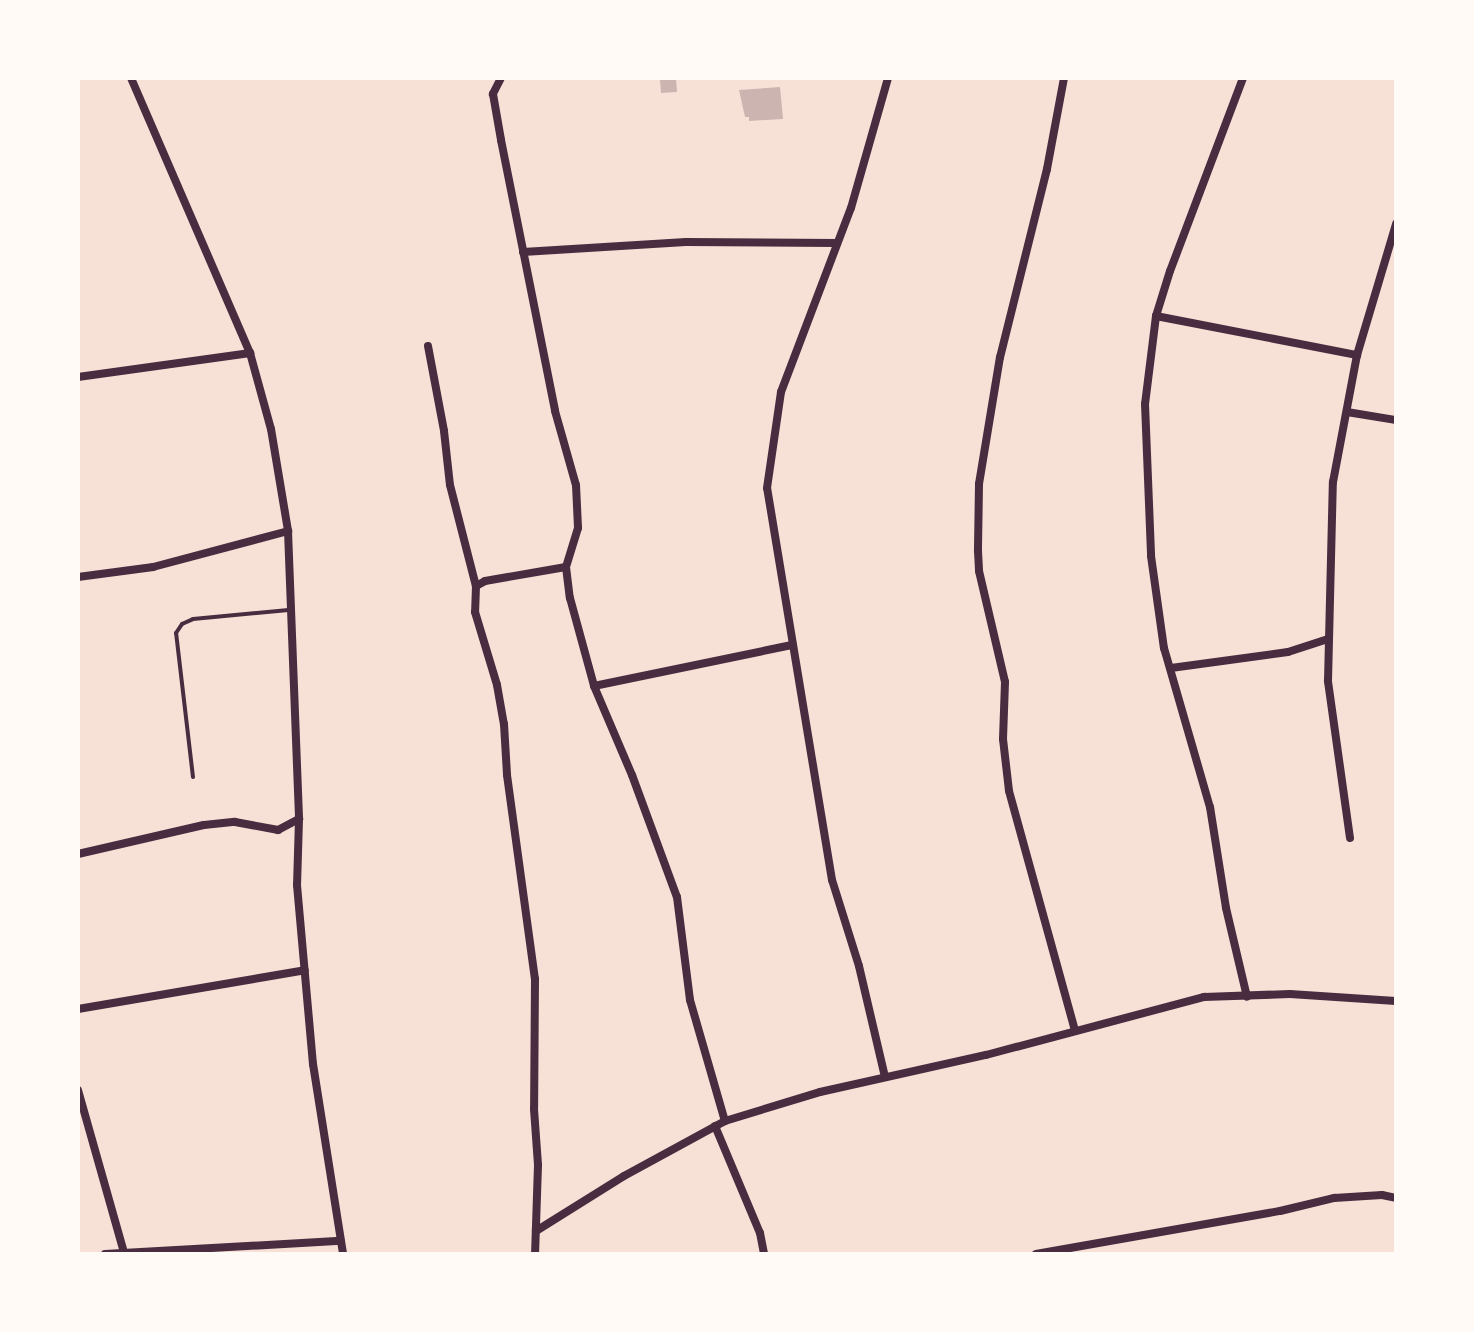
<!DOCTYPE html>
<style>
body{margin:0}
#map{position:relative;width:1474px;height:1332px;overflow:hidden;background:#f7e1d7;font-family:Helvetica,sans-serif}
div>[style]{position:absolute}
.building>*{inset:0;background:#ccb4b1}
.service>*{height:4px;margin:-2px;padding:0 2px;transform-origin:2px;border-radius:2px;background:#4a2c40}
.minor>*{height:8px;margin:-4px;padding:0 4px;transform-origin:4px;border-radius:4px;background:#4a2c40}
span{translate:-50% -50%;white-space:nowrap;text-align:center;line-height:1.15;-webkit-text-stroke:7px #fffaf5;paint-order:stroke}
.frame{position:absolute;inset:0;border:80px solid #fffaf5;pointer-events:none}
</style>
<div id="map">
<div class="building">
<i style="clip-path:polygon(676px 78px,677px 92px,661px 93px,660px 80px)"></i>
<i style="clip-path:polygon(780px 87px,783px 119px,749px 121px,749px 117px,745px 117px,739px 90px)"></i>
</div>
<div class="service">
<i style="left:193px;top:777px;width:145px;rotate:-96.7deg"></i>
<i style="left:176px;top:633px;width:11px;rotate:-56deg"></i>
<i style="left:182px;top:624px;width:12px;rotate:-24deg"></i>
<i style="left:193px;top:619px;width:96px;rotate:-5.4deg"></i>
</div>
<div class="minor">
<i style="left:131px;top:78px;width:300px;rotate:66.6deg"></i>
<i style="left:501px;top:78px;width:18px;rotate:117deg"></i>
<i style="left:493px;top:94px;width:47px;rotate:80.1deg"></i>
<i style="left:501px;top:140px;width:276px;rotate:78.7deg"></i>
<i style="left:555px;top:411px;width:77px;rotate:74.2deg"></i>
<i style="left:576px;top:485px;width:43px;rotate:87.3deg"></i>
<i style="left:578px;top:528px;width:41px;rotate:107.1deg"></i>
<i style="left:566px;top:567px;width:31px;rotate:83deg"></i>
<i style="left:570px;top:598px;width:91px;rotate:74.7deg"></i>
<i style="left:594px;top:686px;width:97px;rotate:66.9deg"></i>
<i style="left:632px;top:775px;width:130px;rotate:69.8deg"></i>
<i style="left:677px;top:897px;width:104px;rotate:82.8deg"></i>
<i style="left:690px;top:1000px;width:126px;rotate:73.9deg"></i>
<i style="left:725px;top:1121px;width:99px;rotate:-17deg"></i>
<i style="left:820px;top:1092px;width:170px;rotate:-12.6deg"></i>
<i style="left:986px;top:1055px;width:226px;rotate:-14.9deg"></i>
<i style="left:1204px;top:997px;width:86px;rotate:-2deg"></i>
<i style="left:1290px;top:994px;width:106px;rotate:3.8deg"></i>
<i style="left:1064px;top:78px;width:93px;rotate:100.6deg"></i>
<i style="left:1047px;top:169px;width:194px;rotate:104deg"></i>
<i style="left:1000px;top:357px;width:129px;rotate:99.4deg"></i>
<i style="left:979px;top:484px;width:67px;rotate:90.9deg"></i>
<i style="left:978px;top:551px;width:20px;rotate:87deg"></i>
<i style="left:979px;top:571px;width:114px;rotate:76.8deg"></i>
<i style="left:1005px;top:682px;width:57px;rotate:92deg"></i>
<i style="left:1003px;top:739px;width:52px;rotate:83.4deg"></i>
<i style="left:1009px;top:791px;width:248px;rotate:74.6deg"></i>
<i style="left:1243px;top:78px;width:206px;rotate:110.7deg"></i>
<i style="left:1170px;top:271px;width:47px;rotate:107.3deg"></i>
<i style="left:1156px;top:316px;width:89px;rotate:97.1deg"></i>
<i style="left:1145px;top:404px;width:152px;rotate:87.7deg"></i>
<i style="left:1151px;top:556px;width:93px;rotate:82deg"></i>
<i style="left:1164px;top:648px;width:166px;rotate:73.9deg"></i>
<i style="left:1210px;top:807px;width:102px;rotate:81deg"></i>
<i style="left:1226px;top:908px;width:91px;rotate:76.7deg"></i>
<i style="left:523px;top:252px;width:163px;rotate:-3.5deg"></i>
<i style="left:686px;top:242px;width:151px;rotate:0.4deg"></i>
<i style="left:1156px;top:316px;width:205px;rotate:11deg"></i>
<i style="left:428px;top:346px;width:86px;rotate:79.3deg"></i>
<i style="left:444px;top:431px;width:54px;rotate:83.7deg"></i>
<i style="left:450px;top:485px;width:104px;rotate:75.6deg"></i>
<i style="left:476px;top:586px;width:26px;rotate:92deg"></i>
<i style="left:475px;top:612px;width:76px;rotate:73.2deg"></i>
<i style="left:497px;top:685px;width:40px;rotate:80deg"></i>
<i style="left:504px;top:724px;width:51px;rotate:86.6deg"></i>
<i style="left:507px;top:775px;width:206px;rotate:82.2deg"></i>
<i style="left:535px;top:979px;width:130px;rotate:90.4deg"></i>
<i style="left:534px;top:1109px;width:56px;rotate:85.9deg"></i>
<i style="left:538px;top:1165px;width:89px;rotate:91.9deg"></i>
<i style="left:78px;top:377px;width:174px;rotate:-7.9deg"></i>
<i style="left:250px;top:353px;width:79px;rotate:74.6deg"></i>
<i style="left:271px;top:429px;width:103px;rotate:80.5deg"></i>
<i style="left:288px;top:531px;width:288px;rotate:87.8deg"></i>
<i style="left:299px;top:819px;width:66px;rotate:91.7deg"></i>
<i style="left:297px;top:885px;width:180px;rotate:84.9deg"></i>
<i style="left:313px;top:1064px;width:192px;rotate:81deg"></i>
<i style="left:1347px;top:412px;width:50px;rotate:9.3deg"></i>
<i style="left:78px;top:577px;width:76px;rotate:-7.6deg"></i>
<i style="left:153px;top:567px;width:140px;rotate:-14.9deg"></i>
<i style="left:476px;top:586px;width:10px;rotate:-29deg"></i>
<i style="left:485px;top:581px;width:82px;rotate:-9.8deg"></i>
<i style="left:1171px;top:668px;width:118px;rotate:-7.8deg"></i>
<i style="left:1288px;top:652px;width:42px;rotate:-18deg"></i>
<i style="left:594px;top:686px;width:202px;rotate:-11.7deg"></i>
<i style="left:1350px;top:838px;width:159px;rotate:-98deg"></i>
<i style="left:1328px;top:681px;width:199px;rotate:-88.6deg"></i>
<i style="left:1333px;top:482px;width:129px;rotate:-79.3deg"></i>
<i style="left:1357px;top:355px;width:137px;rotate:-73.4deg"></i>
<i style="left:78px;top:854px;width:129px;rotate:-13deg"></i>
<i style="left:204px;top:825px;width:31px;rotate:-6deg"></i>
<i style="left:235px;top:822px;width:44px;rotate:10.5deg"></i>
<i style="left:278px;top:830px;width:24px;rotate:-28deg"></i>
<i style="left:78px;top:1009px;width:230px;rotate:-9.7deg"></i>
<i style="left:885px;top:1077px;width:114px;rotate:-103.2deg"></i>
<i style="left:859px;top:966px;width:90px;rotate:-107.4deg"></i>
<i style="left:832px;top:880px;width:397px;rotate:-99.4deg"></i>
<i style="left:767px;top:488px;width:97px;rotate:-81.7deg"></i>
<i style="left:781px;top:392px;width:197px;rotate:-69.2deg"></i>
<i style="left:851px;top:208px;width:135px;rotate:-74.1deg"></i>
<i style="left:78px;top:1090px;width:169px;rotate:74.2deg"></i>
<i style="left:715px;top:1126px;width:116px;rotate:67.2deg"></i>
<i style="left:760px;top:1233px;width:21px;rotate:79deg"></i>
<i style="left:536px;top:1231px;width:104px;rotate:-32deg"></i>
<i style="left:624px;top:1176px;width:115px;rotate:-28.6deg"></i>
<i style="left:105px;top:1254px;width:236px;rotate:-3.2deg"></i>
<i style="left:1036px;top:1254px;width:248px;rotate:-10deg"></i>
<i style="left:1280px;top:1211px;width:56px;rotate:-13.5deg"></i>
<i style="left:1334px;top:1198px;width:48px;rotate:-3.6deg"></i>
<i style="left:1382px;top:1195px;width:14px;rotate:12deg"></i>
</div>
<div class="frame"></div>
</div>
